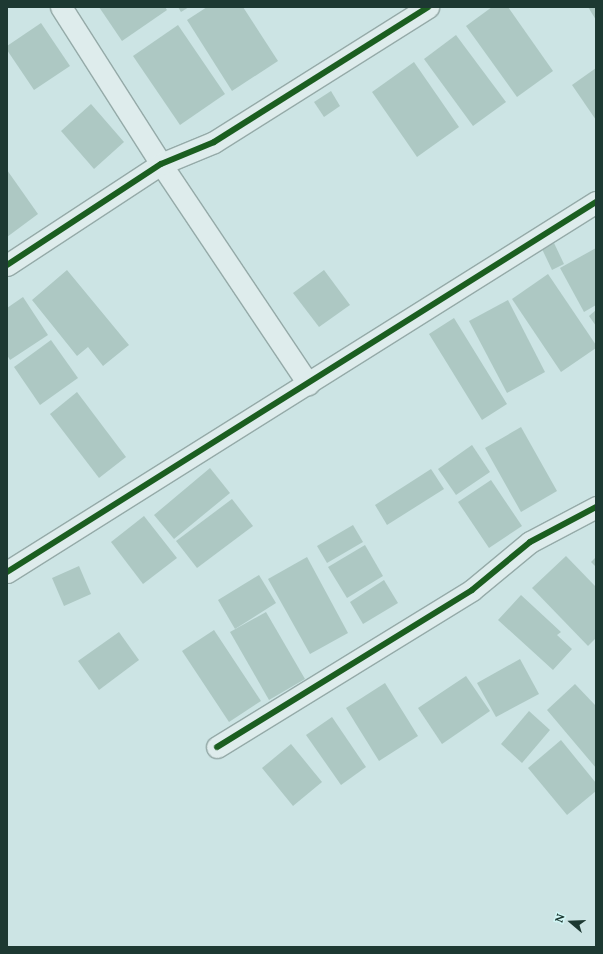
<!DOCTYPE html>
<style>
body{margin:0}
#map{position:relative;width:603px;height:954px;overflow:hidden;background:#cce4e4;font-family:Lora,serif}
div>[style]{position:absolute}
.building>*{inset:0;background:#adc8c3}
.roads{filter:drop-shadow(1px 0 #95aaa8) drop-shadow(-1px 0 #95aaa8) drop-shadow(0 1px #95aaa8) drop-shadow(0 -1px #95aaa8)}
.street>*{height:21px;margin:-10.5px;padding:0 10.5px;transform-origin:10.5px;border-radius:10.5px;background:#deecec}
.cycleway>*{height:6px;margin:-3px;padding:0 3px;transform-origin:3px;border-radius:3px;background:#1b5e20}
span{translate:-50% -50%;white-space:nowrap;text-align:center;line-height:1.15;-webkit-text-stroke:3.5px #d2f7f6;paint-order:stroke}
.frame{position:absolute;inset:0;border:8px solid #1d3932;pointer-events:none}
.north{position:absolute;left:551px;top:902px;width:40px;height:40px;-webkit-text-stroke:3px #d2f7f6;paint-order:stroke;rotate:289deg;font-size:11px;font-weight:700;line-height:16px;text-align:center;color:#1d3932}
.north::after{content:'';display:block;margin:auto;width:14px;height:18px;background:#1d3932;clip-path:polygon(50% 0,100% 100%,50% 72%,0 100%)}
</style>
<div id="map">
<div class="building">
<i style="clip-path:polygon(99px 7px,165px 7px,167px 10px,122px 41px)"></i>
<i style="clip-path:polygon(178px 7px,189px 7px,181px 12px)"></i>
<i style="clip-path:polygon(207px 7px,243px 7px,278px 61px,232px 91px,187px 20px)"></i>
<i style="clip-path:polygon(492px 7px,508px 7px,553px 71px,517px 97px,466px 26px)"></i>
<i style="clip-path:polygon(588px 7px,596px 7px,596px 20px)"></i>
<i style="clip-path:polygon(41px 23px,70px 66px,34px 90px,7px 50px,7px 46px)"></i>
<i style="clip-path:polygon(178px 25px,225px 94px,180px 125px,133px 56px)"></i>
<i style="clip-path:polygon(456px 35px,506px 102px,473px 126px,424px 59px)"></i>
<i style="clip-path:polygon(414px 62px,459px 127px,417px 157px,372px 92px)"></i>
<i style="clip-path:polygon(596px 68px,596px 120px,572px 85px)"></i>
<i style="clip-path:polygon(331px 91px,340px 106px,324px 117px,314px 102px)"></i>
<i style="clip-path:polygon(91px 104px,124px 142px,94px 169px,61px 131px)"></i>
<i style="clip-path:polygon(7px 170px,38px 214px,7px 237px)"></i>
<i style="clip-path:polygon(554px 243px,564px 264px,552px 270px,542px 249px)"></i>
<i style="clip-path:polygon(596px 248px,596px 305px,584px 312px,560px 268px)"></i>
<i style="clip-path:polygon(67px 270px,129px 345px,103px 366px,88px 347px,77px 356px,32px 300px)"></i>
<i style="clip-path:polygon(324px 270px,350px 305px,319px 327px,293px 293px)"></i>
<i style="clip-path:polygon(548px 274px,596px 345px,596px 348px,561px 372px,512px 299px)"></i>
<i style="clip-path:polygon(23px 297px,48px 335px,10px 360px,7px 355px,7px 308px)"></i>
<i style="clip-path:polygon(508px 300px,545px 372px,507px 393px,469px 321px)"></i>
<i style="clip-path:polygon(596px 310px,596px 326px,589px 316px)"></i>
<i style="clip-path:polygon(454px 318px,507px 404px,482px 420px,429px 334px)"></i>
<i style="clip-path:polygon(51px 340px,78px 378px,40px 405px,14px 367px)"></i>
<i style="clip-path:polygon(77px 392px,126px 457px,99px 478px,50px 414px)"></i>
<i style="clip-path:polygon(521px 427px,557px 491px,521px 512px,485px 448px)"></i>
<i style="clip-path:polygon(472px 445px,490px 472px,456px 495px,438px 469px)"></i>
<i style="clip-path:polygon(210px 468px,230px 493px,174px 539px,154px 515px)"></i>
<i style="clip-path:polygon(431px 469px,444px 489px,387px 525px,375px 505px)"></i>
<i style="clip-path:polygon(491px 480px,522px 526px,489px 548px,458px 502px)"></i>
<i style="clip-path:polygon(232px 499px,253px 526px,197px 568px,176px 541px)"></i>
<i style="clip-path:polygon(144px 516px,177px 558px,143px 584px,111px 542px)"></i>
<i style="clip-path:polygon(353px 525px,363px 542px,327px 563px,317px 546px)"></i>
<i style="clip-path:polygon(365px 545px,383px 576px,347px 598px,328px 567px)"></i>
<i style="clip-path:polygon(566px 556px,596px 587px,596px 638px,588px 646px,532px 588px)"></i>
<i style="clip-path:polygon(307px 557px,348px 633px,310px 654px,268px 579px)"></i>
<i style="clip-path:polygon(596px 557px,596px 567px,591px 562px)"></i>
<i style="clip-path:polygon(79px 566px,91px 594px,64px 606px,52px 578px)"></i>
<i style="clip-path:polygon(259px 575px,276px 603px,235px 629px,218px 600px)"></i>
<i style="clip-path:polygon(384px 580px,398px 603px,363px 624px,350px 602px)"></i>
<i style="clip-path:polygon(521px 595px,561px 632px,557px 635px,572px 649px,553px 670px,498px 620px)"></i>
<i style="clip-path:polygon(266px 612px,305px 679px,269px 700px,230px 632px)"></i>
<i style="clip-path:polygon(214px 630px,261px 701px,229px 722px,182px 651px)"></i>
<i style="clip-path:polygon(119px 632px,139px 660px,99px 690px,78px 661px)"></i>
<i style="clip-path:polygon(520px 659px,539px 694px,496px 717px,477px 683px)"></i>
<i style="clip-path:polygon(466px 676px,490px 711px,442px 744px,418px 708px)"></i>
<i style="clip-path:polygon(385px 683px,418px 736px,379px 761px,346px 708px)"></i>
<i style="clip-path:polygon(575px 684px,596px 706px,596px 768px,547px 710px)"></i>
<i style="clip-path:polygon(529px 711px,550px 730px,522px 763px,501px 744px)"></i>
<i style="clip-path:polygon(332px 717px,366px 767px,341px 785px,306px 735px)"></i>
<i style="clip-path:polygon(561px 740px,596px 783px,596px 791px,567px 815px,528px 768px)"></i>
<i style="clip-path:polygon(291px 744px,322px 782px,293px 806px,262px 768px)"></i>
</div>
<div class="roads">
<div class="street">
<i style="left:61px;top:7px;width:186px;rotate:57.5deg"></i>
<i style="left:161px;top:164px;width:265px;rotate:56.2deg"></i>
<i style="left:7px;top:265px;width:184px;rotate:-33.3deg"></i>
<i style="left:161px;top:164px;width:57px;rotate:-22.5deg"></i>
<i style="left:214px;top:142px;width:253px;rotate:-32.2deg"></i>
<i style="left:7px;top:572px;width:696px;rotate:-32.14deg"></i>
<i style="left:217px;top:747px;width:299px;rotate:-31.6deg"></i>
<i style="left:472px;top:590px;width:75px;rotate:-39.6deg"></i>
<i style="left:530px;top:542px;width:75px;rotate:-27.9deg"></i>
</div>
</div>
<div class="cycleway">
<i style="left:7px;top:265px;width:184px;rotate:-33.3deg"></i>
<i style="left:161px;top:164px;width:57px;rotate:-22.5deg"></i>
<i style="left:214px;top:142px;width:253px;rotate:-32.2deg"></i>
<i style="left:7px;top:572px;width:696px;rotate:-32.14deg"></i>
<i style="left:217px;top:747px;width:299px;rotate:-31.6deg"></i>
<i style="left:472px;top:590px;width:75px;rotate:-39.6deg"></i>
<i style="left:530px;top:542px;width:75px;rotate:-27.9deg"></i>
</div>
<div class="frame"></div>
<div class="north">N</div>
</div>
